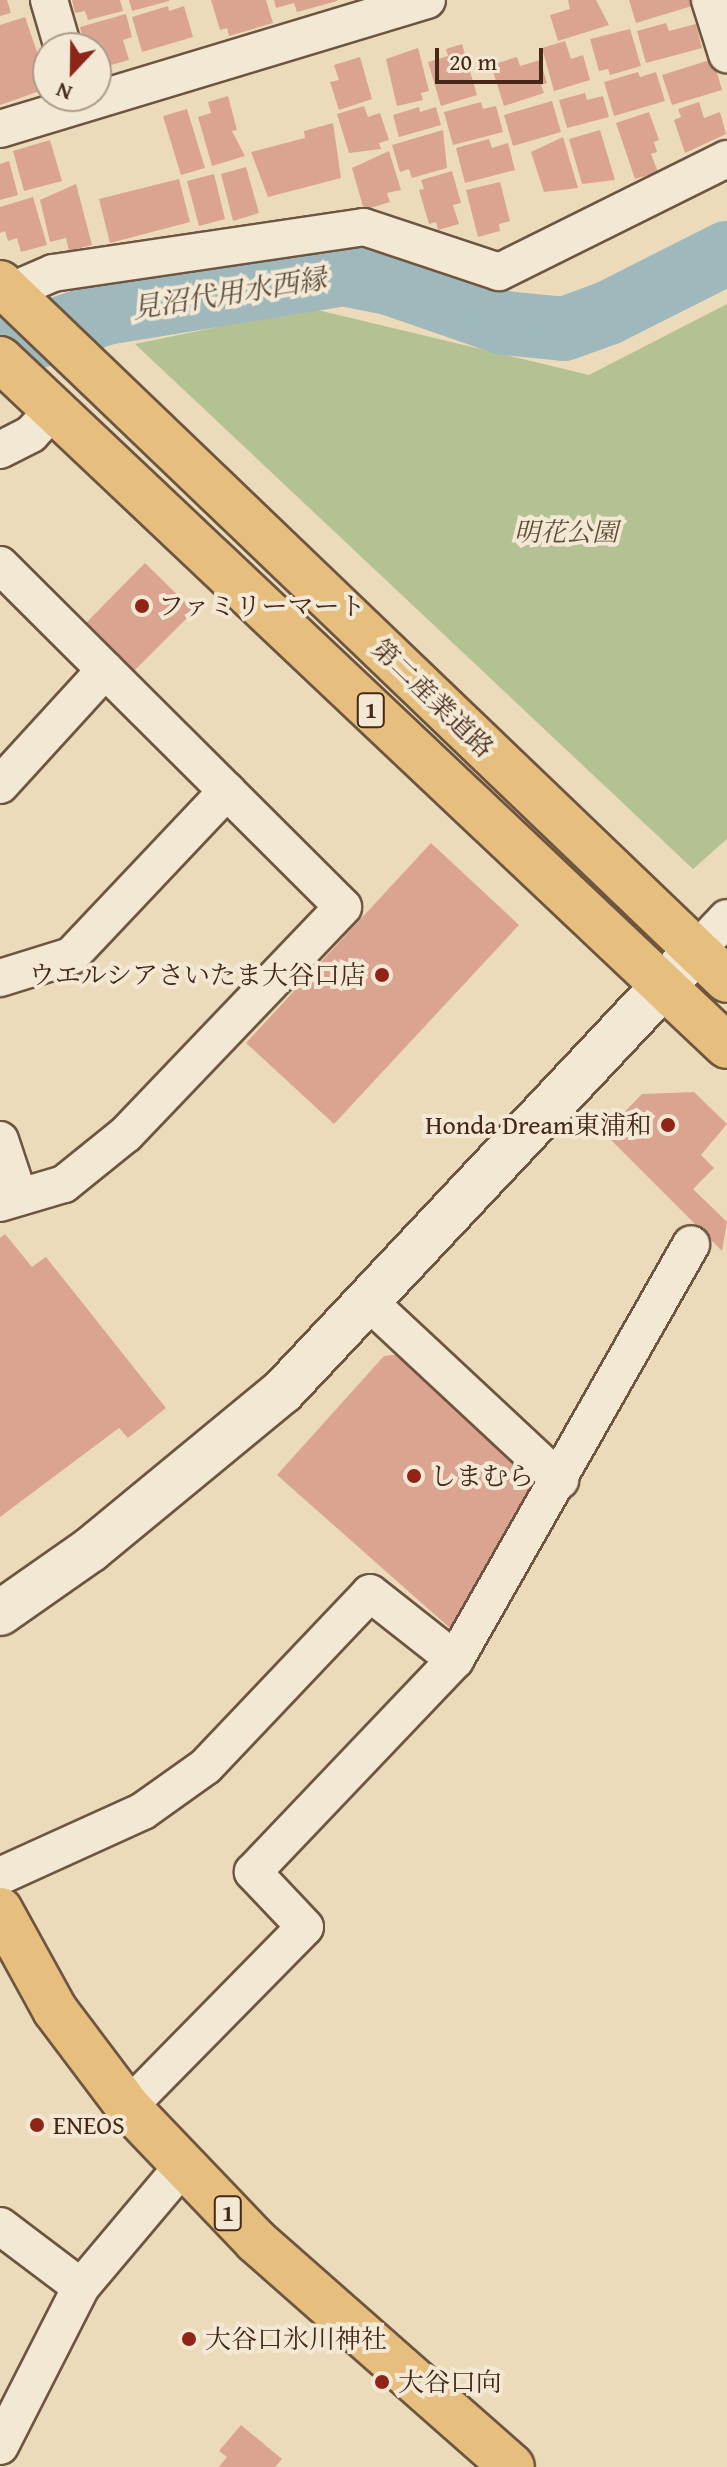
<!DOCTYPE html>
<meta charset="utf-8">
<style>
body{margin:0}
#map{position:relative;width:727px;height:2467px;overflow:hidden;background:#ebdbbb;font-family:"Gentium Book Plus","Noto Serif JP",serif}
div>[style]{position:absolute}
.green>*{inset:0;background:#b4c193}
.river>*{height:64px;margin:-32px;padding:0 32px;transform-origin:32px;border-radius:32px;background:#9eb8bc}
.building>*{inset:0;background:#dba491}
.roads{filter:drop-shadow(2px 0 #6e5540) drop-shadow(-2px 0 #6e5540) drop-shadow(0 2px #6e5540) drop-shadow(0 -2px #6e5540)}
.street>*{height:36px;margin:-18px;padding:0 18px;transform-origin:18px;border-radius:18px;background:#f2e8d3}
.secondary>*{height:44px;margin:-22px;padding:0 22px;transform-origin:22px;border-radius:22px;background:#f2e8d3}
.primary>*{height:44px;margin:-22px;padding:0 22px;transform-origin:22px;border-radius:22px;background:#e6be7e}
.dots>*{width:22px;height:22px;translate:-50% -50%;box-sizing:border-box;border:4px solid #f2e8d3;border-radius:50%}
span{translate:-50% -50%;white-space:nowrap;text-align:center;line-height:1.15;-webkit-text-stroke:8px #f2e8d3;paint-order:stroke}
.shield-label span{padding:2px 6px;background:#f2e8d3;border:2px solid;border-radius:6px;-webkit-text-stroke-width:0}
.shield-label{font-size:24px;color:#452817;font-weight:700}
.park-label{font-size:26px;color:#614e36;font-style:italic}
.poi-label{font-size:26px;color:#452817}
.left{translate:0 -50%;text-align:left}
.right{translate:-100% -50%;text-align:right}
.street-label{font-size:26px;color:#452817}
.water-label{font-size:28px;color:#5b4c40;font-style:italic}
.north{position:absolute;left:32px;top:32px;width:80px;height:80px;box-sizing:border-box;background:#f2e8d3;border:2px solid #ad9b88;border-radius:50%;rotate:202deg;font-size:22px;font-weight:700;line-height:32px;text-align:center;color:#452817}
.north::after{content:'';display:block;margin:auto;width:28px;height:36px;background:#8f2418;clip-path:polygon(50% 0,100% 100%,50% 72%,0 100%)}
.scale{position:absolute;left:435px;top:48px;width:108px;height:36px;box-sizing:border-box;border:4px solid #452817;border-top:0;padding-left:10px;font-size:24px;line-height:28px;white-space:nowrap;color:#452817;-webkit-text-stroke:6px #f2e8d3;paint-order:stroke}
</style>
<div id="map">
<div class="green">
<i style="clip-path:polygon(727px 304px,727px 839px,693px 869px,135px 344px,309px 308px,589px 375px)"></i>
</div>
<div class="river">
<i style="left:0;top:349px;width:112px;rotate:-18.8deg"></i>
<i style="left:106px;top:313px;width:240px;rotate:-9.3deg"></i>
<i style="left:343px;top:274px;width:47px;rotate:11.1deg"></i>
<i style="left:389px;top:283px;width:122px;rotate:19.2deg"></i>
<i style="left:504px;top:323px;width:60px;rotate:5.7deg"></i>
<i style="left:564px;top:329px;width:47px;rotate:-20deg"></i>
<i style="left:608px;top:313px;width:133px;rotate:-26.8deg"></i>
</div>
<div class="building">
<i style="clip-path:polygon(0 0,7px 0,11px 13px,0 16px)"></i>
<i style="clip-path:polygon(72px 0,120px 0,123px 11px,88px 20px,85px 11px,75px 13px)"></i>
<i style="clip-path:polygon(129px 0,169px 0,169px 1px,132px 11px)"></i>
<i style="clip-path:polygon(211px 0,266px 0,273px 23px,229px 36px,227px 28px,220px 30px)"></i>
<i style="clip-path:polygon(274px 0,337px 0,337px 1px,297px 12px,294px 3px,276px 8px)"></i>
<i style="clip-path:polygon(568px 0,596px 0,609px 25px,558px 41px,550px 15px,570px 9px)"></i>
<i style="clip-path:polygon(629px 0,690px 0,692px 6px,636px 23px)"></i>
<i style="clip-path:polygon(168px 6px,169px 11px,184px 6px,193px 37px,142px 52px,132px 17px)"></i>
<i style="clip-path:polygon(126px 14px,132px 37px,123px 40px,129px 60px,100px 68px,96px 48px,85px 48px,80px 27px)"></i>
<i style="clip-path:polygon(25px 17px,45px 75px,37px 92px,0 105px,0 25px)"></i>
<i style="clip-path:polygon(666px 23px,669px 31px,696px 24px,702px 48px,646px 63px,637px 31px)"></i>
<i style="clip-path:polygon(630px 29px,641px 66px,610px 75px,608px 69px,599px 71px,590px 39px)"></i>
<i style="clip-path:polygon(565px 41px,571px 59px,583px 55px,590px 80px,554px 91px,542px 48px)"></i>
<i style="clip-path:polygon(462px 44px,477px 95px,441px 106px,428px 62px,448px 56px,446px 49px)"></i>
<i style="clip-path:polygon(418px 48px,429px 91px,421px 93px,423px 100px,397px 106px,386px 59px)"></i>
<i style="clip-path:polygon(360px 57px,372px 99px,339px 110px,330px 82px,339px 80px,334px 65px)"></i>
<i style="clip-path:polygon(517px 57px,520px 66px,540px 60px,547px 83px,541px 85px,544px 93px,504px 106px,491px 65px)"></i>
<i style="clip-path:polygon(713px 59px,722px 90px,672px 105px,662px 75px)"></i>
<i style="clip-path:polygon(638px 72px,640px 77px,656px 72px,665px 101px,614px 116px,604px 82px)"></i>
<i style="clip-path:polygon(585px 93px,587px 100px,603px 96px,609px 117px,567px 128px,559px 100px)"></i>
<i style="clip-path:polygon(228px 96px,237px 130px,232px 131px,245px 156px,212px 166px,198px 117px,211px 113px,208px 102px)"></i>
<i style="clip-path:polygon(552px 101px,561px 132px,513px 146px,504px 115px)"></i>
<i style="clip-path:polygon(481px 102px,483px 109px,496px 106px,503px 132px,453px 145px,444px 112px)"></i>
<i style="clip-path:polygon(699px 102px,704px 118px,720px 112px,726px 134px,685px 153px,674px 120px,681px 117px,678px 109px)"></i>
<i style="clip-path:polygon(364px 106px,368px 117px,380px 113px,389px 140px,379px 143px,381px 149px,349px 153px,337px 114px)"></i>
<i style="clip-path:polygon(419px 107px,420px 112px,436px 107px,441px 125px,399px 137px,393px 115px)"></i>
<i style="clip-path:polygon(187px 109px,205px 168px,181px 175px,163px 116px)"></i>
<i style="clip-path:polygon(649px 112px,659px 140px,654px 142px,657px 152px,651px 154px,658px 172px,635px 179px,616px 123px)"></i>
<i style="clip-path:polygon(333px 123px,341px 178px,268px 197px,251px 152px,305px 138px,304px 131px)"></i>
<i style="clip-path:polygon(443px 130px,447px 168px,412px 178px,409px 169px,400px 172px,392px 145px)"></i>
<i style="clip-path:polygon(600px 130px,615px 180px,582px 184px,569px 139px)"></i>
<i style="clip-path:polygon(563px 137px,578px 188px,544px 192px,531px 152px)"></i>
<i style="clip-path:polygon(489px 139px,492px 148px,508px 143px,515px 170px,465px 183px,456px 148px)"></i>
<i style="clip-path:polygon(50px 140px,62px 181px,24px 191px,13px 151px)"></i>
<i style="clip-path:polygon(389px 151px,401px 190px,387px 193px,390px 202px,364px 210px,352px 168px)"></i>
<i style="clip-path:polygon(9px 161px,18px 195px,0 200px,0 164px)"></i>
<i style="clip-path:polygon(246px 167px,259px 213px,233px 221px,221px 174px)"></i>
<i style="clip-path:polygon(452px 171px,461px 203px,453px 205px,459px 224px,438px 230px,436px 222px,429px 224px,419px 190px,424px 189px,421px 180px)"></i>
<i style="clip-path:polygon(214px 174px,225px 219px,199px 226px,187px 181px)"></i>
<i style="clip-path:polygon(179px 179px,190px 222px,110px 243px,99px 199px)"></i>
<i style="clip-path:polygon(500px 182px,510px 221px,499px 224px,500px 231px,478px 237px,466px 190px)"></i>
<i style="clip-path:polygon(76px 184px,92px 245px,69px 251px,66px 238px,50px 242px,40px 200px)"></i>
<i style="clip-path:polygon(33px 197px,47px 245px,21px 252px,17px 238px,8px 241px,5px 231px,0 233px,0 207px)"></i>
<i style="clip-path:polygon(145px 563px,194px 611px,132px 673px,83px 626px)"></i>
<i style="clip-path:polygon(431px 843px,519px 925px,334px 1124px,246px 1043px)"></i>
<i style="clip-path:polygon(694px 1092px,727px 1124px,701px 1155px,714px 1168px,693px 1189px,727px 1222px,722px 1251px,604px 1133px,642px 1094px)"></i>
<i style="clip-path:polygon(5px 1234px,32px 1267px,46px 1257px,166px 1408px,128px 1438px,119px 1428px,0 1517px,0 1238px)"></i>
<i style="clip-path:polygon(401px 1354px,533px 1482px,510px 1539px,451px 1629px,277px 1475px,384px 1356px)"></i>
<i style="clip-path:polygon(241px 2425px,282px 2459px,275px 2467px,219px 2467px,227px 2457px,219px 2451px)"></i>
</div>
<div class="roads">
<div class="street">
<i style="left:49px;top:0;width:50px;rotate:73.7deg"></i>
<i style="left:710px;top:0;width:57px;rotate:72.5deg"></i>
<i style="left:0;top:129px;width:446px;rotate:-16.8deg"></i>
<i style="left:9px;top:292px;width:48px;rotate:-23.4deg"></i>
<i style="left:53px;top:273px;width:314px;rotate:-8.4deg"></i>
<i style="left:364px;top:227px;width:142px;rotate:18.4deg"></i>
<i style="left:499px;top:272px;width:254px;rotate:-26.4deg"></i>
<i style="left:0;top:450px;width:35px;rotate:-27deg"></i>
<i style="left:31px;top:434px;width:35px;rotate:-47deg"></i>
<i style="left:0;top:565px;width:484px;rotate:44.9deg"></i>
<i style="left:343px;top:907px;width:314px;rotate:133.7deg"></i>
<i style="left:126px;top:1134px;width:80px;rotate:141.1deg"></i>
<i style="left:64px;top:1184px;width:67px;rotate:163.5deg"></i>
<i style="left:0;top:785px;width:156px;rotate:-47.6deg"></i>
<i style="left:696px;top:951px;width:45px;rotate:-46.8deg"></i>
<i style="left:0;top:978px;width:74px;rotate:-17.2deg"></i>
<i style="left:71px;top:956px;width:227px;rotate:-46.6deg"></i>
<i style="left:0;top:1140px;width:60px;rotate:71.6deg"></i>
<i style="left:370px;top:1303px;width:260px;rotate:43deg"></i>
<i style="left:0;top:1876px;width:157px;rotate:-24.4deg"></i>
<i style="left:143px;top:1811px;width:77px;rotate:-35.5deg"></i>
<i style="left:206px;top:1766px;width:238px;rotate:-46.5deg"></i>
<i style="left:370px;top:1593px;width:108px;rotate:38.2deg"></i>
<i style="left:128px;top:2107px;width:252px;rotate:-45.5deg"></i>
<i style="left:305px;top:1927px;width:76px;rotate:-133.4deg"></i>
<i style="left:253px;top:1872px;width:293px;rotate:-46.4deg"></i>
<i style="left:455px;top:1660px;width:478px;rotate:-60.4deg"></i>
<i style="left:0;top:2226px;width:101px;rotate:37deg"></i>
<i style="left:0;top:2446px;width:178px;rotate:-63deg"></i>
<i style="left:81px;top:2287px;width:158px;rotate:-49.9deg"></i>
</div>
<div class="secondary">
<i style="left:0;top:1613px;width:110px;rotate:-35deg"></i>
<i style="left:90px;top:1550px;width:250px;rotate:-39.5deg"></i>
<i style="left:283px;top:1391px;width:603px;rotate:-46.81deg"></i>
</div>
<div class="primary">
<i style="left:0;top:283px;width:1007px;rotate:43.79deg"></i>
<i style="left:0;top:359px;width:1000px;rotate:43.38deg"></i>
<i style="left:0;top:1910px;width:114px;rotate:61.2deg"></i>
<i style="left:55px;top:2010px;width:121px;rotate:53deg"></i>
<i style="left:128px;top:2107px;width:185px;rotate:46.3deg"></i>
<i style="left:256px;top:2241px;width:341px;rotate:41.4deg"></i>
</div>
</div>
<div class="dots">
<i style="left:142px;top:606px;background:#8f2418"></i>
<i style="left:382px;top:975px;background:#8f2418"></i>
<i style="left:668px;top:1125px;background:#8f2418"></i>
<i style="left:414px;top:1476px;background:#8f2418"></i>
<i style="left:37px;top:2125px;background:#8f2418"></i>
<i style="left:189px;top:2339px;background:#8f2418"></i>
<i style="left:382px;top:2382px;background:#8f2418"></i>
</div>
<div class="shield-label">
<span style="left:371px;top:710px">1</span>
<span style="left:228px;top:2213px">1</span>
</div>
<div class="park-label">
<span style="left:566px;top:532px">明花公園</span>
</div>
<div class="poi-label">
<span class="left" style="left:158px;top:606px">ファミリーマート</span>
<span class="right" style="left:366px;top:975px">ウエルシアさいたま大谷口店</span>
<span class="right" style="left:652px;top:1125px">Honda Dream東浦和</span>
<span class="left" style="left:430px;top:1476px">しまむら</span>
<span class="left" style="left:53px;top:2125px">ENEOS</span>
<span class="left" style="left:205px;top:2339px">大谷口氷川神社</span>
<span class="left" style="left:398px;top:2382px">大谷口向</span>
</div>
<div class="street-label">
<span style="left:433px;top:698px;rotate:44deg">第二産業道路</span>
</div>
<div class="water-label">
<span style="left:229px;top:293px;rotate:-9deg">見沼代用水西縁</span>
</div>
<div class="north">N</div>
<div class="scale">20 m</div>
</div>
